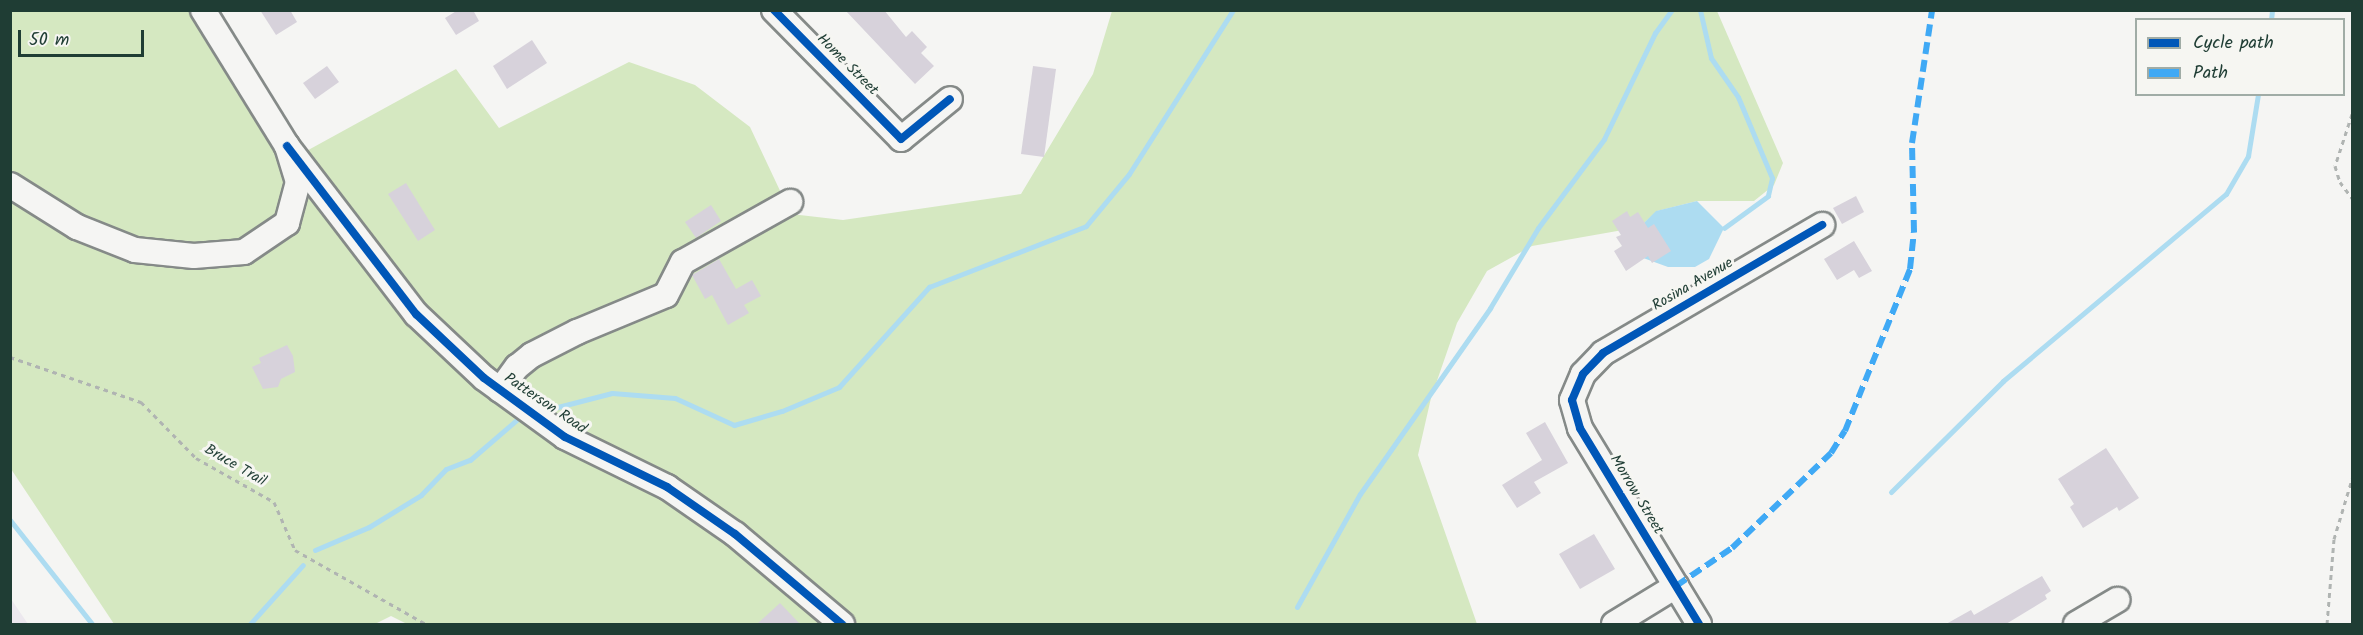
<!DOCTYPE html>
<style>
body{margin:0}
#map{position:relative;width:2363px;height:635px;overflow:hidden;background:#f5f5f3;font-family:Kalam,sans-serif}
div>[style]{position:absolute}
.built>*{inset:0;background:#ece8ee}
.green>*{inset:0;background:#d5e8c1}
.water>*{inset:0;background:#addcf1}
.stream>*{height:5px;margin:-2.5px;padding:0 2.5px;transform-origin:2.5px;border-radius:2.5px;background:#addcf1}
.building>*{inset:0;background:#d7d2db}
.path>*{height:3px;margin-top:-1.5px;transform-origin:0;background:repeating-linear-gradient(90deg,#b0b4b2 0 4.5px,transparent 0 9px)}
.roads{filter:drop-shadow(2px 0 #858a88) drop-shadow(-2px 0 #858a88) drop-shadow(0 2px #858a88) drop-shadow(0 -2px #858a88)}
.minor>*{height:24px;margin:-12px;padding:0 12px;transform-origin:12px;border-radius:12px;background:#f5f5f3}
.quiet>*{height:6px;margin-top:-3px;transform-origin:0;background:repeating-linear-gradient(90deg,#3fa9f5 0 12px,transparent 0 18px)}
.cycleway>*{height:8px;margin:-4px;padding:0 4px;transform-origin:4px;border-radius:4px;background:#0057b8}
span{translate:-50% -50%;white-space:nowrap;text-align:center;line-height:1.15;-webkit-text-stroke:6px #f6f6f2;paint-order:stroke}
.street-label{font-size:15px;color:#1f3d34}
.frame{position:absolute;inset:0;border:12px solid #1f3d34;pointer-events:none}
.legend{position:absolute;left:2135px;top:18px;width:210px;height:78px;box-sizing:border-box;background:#f6f6f2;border:2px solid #a0aca6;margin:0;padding:8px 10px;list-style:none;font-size:18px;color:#1f3d34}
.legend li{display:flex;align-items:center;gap:12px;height:30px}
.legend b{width:30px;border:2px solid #a0aca6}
.scale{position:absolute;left:18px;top:30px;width:126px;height:27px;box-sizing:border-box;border:3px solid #1f3d34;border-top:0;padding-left:8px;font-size:18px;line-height:21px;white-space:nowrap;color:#1f3d34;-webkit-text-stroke:4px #f6f6f2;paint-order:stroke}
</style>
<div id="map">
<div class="built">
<i style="clip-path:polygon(10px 599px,11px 599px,28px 624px,11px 624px)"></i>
</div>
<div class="green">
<i style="clip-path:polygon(10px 11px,188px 11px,301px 154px,456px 69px,499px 128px,629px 62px,695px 85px,750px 127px,791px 214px,843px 220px,1021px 194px,1093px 74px,1112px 11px,1717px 11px,1783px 163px,1774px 185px,1754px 201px,1697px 201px,1657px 211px,1640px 227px,1532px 246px,1487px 271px,1457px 323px,1431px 398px,1418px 455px,1477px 624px,407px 624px,391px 616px,375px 624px,114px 624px,11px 469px)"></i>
</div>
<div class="water">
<i style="clip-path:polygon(1697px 201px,1724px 228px,1709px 259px,1695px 267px,1668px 267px,1635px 255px,1640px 227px,1656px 211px)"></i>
</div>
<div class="stream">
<i style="left:1700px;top:10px;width:49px;rotate:77.1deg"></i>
<i style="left:1711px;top:58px;width:47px;rotate:55.3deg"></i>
<i style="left:1738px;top:97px;width:88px;rotate:67.2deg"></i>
<i style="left:1772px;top:178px;width:18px;rotate:103deg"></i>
<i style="left:1768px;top:196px;width:54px;rotate:144deg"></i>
<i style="left:2271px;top:20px;width:10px;rotate:-84deg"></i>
<i style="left:550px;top:409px;width:64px;rotate:-14.5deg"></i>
<i style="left:612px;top:393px;width:63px;rotate:4.5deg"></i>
<i style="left:675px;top:398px;width:65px;rotate:24.6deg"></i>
<i style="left:734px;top:425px;width:50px;rotate:-16.3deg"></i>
<i style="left:782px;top:411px;width:62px;rotate:-22.8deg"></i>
<i style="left:839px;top:387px;width:135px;rotate:-48deg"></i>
<i style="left:929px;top:287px;width:168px;rotate:-21.2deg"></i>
<i style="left:1086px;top:226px;width:67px;rotate:-50.4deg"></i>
<i style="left:1129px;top:174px;width:194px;rotate:-57.6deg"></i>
<i style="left:1891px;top:492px;width:158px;rotate:-44.7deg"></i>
<i style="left:2003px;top:381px;width:291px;rotate:-40deg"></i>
<i style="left:2226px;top:194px;width:44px;rotate:-59.9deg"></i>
<i style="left:2248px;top:156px;width:63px;rotate:-80.8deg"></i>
<i style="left:10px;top:520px;width:132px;rotate:51.7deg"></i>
<i style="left:315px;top:550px;width:59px;rotate:-23.1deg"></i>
<i style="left:369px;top:527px;width:61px;rotate:-31.6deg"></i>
<i style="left:421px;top:495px;width:36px;rotate:-46deg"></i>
<i style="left:446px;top:469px;width:26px;rotate:-21deg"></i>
<i style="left:470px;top:460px;width:66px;rotate:-40.7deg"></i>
<i style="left:1297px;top:607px;width:129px;rotate:-60.9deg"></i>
<i style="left:1360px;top:494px;width:227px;rotate:-55deg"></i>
<i style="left:1490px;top:308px;width:93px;rotate:-59deg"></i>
<i style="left:1538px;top:228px;width:111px;rotate:-53.4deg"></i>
<i style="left:1604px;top:139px;width:118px;rotate:-64.3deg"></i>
<i style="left:1655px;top:33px;width:29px;rotate:-54deg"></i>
<i style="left:250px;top:624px;width:79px;rotate:-48.1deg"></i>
</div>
<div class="building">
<i style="clip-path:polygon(260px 10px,290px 10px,297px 22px,276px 35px)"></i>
<i style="clip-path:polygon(458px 10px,473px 10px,479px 21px,456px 35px,445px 18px)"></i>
<i style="clip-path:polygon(845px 10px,884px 10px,906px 37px,912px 31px,927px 47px,921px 53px,934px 66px,915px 84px)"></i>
<i style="clip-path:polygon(532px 40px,547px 63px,507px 89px,493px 66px)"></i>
<i style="clip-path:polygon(327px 66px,339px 82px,315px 99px,303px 83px)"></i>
<i style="clip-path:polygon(1033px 66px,1056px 69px,1044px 157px,1021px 154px)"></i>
<i style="clip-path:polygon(406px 183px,435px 230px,418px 241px,388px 194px)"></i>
<i style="clip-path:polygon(1856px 196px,1864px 212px,1842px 224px,1833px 208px)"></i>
<i style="clip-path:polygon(711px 205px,721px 221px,696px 238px,685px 222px)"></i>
<i style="clip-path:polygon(1627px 211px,1630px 217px,1638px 212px,1648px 228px,1654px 224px,1671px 251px,1652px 263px,1648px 256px,1626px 271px,1614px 251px,1622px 246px,1616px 237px,1621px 235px,1612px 221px)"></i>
<i style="clip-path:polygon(1854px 241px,1872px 271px,1859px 278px,1854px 270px,1837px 280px,1824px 259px)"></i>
<i style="clip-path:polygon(719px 259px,736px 289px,752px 280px,761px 296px,744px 305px,749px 313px,728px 325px,712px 295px,705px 299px,692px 275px)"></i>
<i style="clip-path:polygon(287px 345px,293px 356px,295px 372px,281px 379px,278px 387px,263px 389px,252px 367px,261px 363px,259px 358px)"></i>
<i style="clip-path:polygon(1545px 422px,1568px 463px,1534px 482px,1541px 493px,1517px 508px,1502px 485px,1542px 460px,1526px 433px)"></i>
<i style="clip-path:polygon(2106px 448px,2139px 498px,2119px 511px,2117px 507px,2083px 528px,2070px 507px,2074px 504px,2058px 479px)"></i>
<i style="clip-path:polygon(1594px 534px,1615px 569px,1580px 589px,1559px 554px)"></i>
<i style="clip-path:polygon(2042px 576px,2051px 591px,2045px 595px,2047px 599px,2006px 624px,1946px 624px,1971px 610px,1974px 615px)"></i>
<i style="clip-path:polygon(780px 603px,800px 624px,757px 624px)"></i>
</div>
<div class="path">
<i style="left:2352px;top:114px;width:55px;rotate:108.1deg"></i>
<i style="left:2335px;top:166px;width:17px;rotate:73deg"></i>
<i style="left:2340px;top:182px;width:20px;rotate:53deg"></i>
<i style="left:10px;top:357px;width:139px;rotate:19deg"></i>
<i style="left:141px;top:402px;width:78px;rotate:45.5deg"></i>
<i style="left:196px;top:458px;width:90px;rotate:29.4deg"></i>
<i style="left:274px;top:502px;width:52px;rotate:66.4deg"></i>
<i style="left:295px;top:550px;width:150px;rotate:29.5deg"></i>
<i style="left:2327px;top:624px;width:85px;rotate:-85.3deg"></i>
<i style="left:2334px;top:539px;width:63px;rotate:-73.3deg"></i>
</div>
<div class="roads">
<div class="minor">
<i style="left:774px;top:10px;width:181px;rotate:45.4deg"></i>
<i style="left:901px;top:139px;width:63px;rotate:-39.2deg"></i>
<i style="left:287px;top:146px;width:212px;rotate:52.5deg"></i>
<i style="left:416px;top:314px;width:93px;rotate:43.3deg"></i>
<i style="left:484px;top:378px;width:100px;rotate:36.1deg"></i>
<i style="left:565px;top:437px;width:114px;rotate:26.1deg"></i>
<i style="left:667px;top:487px;width:83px;rotate:34.7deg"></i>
<i style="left:735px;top:534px;width:140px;rotate:40.1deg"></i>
<i style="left:10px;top:185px;width:79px;rotate:32.1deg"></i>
<i style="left:77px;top:227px;width:62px;rotate:21.6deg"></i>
<i style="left:135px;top:250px;width:59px;rotate:5.8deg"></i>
<i style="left:194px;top:256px;width:50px;rotate:-4.6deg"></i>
<i style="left:244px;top:252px;width:52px;rotate:-34deg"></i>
<i style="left:287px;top:223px;width:42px;rotate:-75deg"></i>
<i style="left:298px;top:182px;width:38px;rotate:-107deg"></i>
<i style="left:287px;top:146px;width:160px;rotate:-121.7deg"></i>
<i style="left:500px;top:390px;width:29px;rotate:-54deg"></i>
<i style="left:517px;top:367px;width:19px;rotate:-39deg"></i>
<i style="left:532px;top:355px;width:51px;rotate:-27.1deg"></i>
<i style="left:577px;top:332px;width:96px;rotate:-22.6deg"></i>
<i style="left:666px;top:295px;width:37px;rotate:-63deg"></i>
<i style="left:683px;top:262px;width:123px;rotate:-29.3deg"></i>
<i style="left:1614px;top:624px;width:73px;rotate:-31.5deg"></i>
<i style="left:1699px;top:624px;width:229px;rotate:-121.3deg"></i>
<i style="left:1580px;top:428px;width:29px;rotate:-106deg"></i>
<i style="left:1572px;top:400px;width:28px;rotate:-67deg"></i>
<i style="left:1583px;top:374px;width:29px;rotate:-46deg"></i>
<i style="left:1603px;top:353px;width:254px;rotate:-30.3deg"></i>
<i style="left:2076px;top:624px;width:48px;rotate:-30.3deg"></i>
</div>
</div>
<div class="quiet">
<i style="left:1676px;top:586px;width:68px;rotate:-34.2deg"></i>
<i style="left:1732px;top:548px;width:137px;rotate:-43.8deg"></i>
<i style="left:1831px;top:453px;width:26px;rotate:-58deg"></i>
<i style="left:1845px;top:431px;width:175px;rotate:-68.1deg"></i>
<i style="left:1910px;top:269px;width:37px;rotate:-84deg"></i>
<i style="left:1914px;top:232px;width:89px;rotate:-91.3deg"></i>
<i style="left:1912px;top:143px;width:134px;rotate:-81.4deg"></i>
</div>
<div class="cycleway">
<i style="left:774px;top:10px;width:181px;rotate:45.4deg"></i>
<i style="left:901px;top:139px;width:63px;rotate:-39.2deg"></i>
<i style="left:287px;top:146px;width:212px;rotate:52.5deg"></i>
<i style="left:416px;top:314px;width:93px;rotate:43.3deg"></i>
<i style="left:484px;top:378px;width:100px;rotate:36.1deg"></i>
<i style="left:565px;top:437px;width:114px;rotate:26.1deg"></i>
<i style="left:667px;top:487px;width:83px;rotate:34.7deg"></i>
<i style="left:735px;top:534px;width:140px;rotate:40.1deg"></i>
<i style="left:1699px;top:624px;width:229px;rotate:-121.3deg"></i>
<i style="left:1580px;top:428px;width:29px;rotate:-106deg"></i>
<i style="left:1572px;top:400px;width:28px;rotate:-67deg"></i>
<i style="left:1583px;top:374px;width:29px;rotate:-46deg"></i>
<i style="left:1603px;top:353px;width:254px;rotate:-30.3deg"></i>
</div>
<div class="street-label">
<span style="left:847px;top:65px;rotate:45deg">Home Street</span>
<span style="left:1693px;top:285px;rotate:-30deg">Rosina Avenue</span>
<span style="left:545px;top:404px;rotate:34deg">Patterson Road</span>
<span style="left:235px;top:466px;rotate:30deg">Bruce Trail</span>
<span style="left:1636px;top:495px;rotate:59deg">Morrow Street</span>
</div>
<div class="frame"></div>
<ul class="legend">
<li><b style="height:8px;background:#0057b8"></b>Cycle path</li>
<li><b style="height:8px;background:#3fa9f5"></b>Path</li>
</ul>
<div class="scale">50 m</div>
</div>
